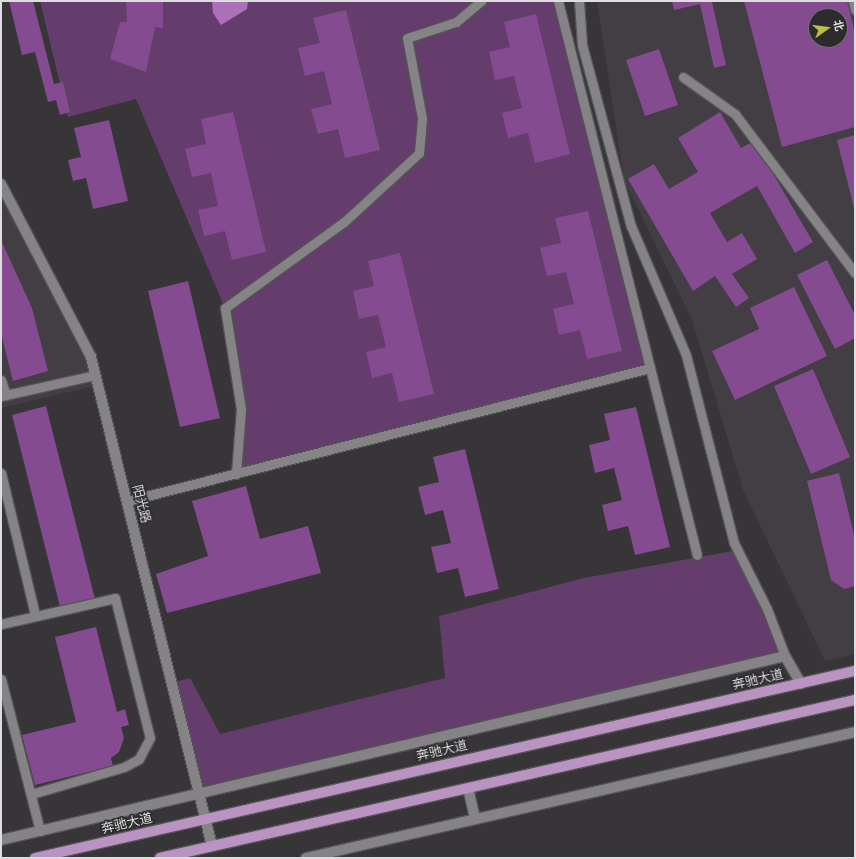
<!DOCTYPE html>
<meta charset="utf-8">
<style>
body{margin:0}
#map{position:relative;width:856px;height:859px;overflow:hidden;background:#373537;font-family:"Crimson Pro","Noto Sans SC",serif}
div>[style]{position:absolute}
.built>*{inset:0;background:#433d44}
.green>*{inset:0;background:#643d6c}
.water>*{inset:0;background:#ab70b7}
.building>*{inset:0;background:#844b90}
.roads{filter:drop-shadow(1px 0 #545355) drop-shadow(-1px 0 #545355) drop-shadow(0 1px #545355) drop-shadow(0 -1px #545355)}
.service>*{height:9px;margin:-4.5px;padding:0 4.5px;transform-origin:4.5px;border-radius:4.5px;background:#858386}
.minor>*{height:10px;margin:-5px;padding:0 5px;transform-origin:5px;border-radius:5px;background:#858386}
.tertiary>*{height:10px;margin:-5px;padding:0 5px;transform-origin:5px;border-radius:5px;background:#858386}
.primary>*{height:10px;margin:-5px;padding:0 5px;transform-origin:5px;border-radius:5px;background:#bb93c3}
span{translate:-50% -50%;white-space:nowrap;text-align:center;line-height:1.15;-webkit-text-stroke:3px #2d2b2d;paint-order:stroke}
.street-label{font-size:13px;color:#dedddf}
.frame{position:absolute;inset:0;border:2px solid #dedddf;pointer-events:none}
.north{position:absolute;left:808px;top:8px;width:40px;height:40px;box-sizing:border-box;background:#2d2b2d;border:1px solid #747274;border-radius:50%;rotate:76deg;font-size:11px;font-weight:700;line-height:16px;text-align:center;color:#dedddf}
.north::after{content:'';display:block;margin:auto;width:14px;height:18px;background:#bcbf43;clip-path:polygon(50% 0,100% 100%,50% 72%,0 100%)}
</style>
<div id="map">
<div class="built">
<i style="clip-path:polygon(evenodd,597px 1px,855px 1px,855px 654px,825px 661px,743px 490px,692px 320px,624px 180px,597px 1px,816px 16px,840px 16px,840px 40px,816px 40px,816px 16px)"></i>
<i style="clip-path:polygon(1px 184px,91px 357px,98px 385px,1px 408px)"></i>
</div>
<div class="green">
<i style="clip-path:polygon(40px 1px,558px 1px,650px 368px,236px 474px,241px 409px,225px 308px,136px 99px,68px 117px)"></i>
<i style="clip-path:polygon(738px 550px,785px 656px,200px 795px,171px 683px,190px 678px,220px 734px,445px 678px,439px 616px,584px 578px)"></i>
</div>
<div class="water">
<i style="clip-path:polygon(212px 1px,248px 1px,247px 9px,221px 25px,213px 13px)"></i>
</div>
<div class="building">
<i style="clip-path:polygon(9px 1px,33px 1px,54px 84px,63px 82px,70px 112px,60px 115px,56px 100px,48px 102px,35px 52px,22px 55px)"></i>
<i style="clip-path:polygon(126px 1px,163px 1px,163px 28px,155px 27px,146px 72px,110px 59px,120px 22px,127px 22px)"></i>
<i style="clip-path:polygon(672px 1px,712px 2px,726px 65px,714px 68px,700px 4px,674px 10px)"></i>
<i style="clip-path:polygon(evenodd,744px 1px,847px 1px,855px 33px,855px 127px,782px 147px,744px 1px,816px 16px,840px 16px,840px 40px,816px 40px,816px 16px)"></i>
<i style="clip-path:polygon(346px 10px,380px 150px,345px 158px,338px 129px,318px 134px,311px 109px,332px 104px,324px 71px,305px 76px,298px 48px,320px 43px,313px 18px)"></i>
<i style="clip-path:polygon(536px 14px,570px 154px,535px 163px,528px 133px,508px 138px,502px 113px,522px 108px,514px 76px,495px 80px,489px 52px,510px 47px,504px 22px)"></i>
<i style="clip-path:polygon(659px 49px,678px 105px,645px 116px,626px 60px)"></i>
<i style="clip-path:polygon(233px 112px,266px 252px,232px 260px,225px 231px,204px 236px,198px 210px,218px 206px,211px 173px,192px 177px,185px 149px,206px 144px,201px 119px)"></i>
<i style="clip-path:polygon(720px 112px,741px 148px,754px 141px,813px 242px,795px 253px,757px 186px,710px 213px,727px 242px,742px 233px,757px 259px,732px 274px,749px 298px,736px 307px,715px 276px,693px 291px,628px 179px,654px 164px,669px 189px,698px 172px,678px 138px)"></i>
<i style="clip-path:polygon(109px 120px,128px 201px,93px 209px,86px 178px,73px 181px,68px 160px,81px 157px,74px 128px)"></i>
<i style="clip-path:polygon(855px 135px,855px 208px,854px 208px,837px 140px)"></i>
<i style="clip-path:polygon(588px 211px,622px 351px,587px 359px,580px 330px,559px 335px,553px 309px,574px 304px,566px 272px,547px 276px,540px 248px,561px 243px,555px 218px)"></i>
<i style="clip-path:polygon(1px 240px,32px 308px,48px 371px,13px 381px,1px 333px)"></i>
<i style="clip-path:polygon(400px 253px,434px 394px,399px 402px,392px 373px,372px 378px,366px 352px,386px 347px,378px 315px,359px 319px,353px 291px,374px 286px,368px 261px)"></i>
<i style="clip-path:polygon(827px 260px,855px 315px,855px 338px,835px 349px,797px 275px)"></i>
<i style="clip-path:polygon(188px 281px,220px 418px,180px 427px,148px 291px)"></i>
<i style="clip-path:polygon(794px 287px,827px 356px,735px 400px,712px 351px,759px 329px,750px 308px)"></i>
<i style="clip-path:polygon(813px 369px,850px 457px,811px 474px,774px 386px)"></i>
<i style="clip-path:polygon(46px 406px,95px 599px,60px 607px,12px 415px)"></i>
<i style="clip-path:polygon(636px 407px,670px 547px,635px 555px,628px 526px,608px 531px,602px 505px,622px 500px,614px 468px,595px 473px,589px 445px,610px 440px,604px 414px)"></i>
<i style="clip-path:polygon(465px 449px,499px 589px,465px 597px,458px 568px,437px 573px,431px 547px,451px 543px,443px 510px,425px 515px,418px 487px,439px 482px,433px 457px)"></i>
<i style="clip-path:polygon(839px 473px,855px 539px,855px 586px,844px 589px,831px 580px,807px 481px)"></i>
<i style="clip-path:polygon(246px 486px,260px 539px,308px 526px,321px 573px,167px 613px,156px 574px,208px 556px,192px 501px)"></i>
<i style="clip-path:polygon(96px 627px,117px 712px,125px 709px,129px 725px,121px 727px,124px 738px,119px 752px,111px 758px,113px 766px,35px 785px,22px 735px,76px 722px,55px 637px)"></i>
</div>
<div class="roads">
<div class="service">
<i style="left:558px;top:1px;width:571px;rotate:75.92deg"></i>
<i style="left:579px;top:1px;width:44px;rotate:86.1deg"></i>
<i style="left:582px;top:45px;width:188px;rotate:74.9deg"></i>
<i style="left:631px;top:226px;width:140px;rotate:66.9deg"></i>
<i style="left:686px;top:355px;width:194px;rotate:75.7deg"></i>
<i style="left:734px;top:543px;width:74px;rotate:63.4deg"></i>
<i style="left:767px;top:609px;width:50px;rotate:69deg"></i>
<i style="left:853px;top:1px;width:9px;rotate:77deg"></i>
<i style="left:683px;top:77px;width:64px;rotate:35.4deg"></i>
<i style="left:735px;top:114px;width:199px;rotate:53deg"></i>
<i style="left:1px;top:380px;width:16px;rotate:72deg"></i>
<i style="left:1px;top:396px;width:96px;rotate:-12.6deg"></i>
<i style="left:1px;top:473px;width:141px;rotate:76.5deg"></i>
<i style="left:236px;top:474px;width:65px;rotate:-85.6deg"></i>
<i style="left:241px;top:409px;width:102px;rotate:-99deg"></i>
<i style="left:225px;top:308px;width:147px;rotate:-35.9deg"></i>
<i style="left:344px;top:222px;width:102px;rotate:-42.6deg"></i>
<i style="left:419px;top:153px;width:35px;rotate:-85deg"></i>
<i style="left:422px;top:118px;width:81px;rotate:-100.6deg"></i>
<i style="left:407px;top:38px;width:52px;rotate:-18.1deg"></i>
<i style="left:456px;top:22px;width:33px;rotate:-40deg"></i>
<i style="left:127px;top:501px;width:540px;rotate:-14.27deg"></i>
<i style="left:1px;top:624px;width:117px;rotate:-12.8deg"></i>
<i style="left:115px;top:598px;width:144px;rotate:76deg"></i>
<i style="left:150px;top:738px;width:24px;rotate:118deg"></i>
<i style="left:139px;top:759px;width:17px;rotate:152deg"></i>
<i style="left:124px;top:767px;width:97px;rotate:163.8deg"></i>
<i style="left:1px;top:679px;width:157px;rotate:75.6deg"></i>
</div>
<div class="minor">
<i style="left:1px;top:184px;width:195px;rotate:62.5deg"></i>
<i style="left:91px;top:357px;width:504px;rotate:76.1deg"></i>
</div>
<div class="tertiary">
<i style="left:468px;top:788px;width:32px;rotate:77deg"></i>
<i style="left:1px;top:840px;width:805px;rotate:-13.21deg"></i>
<i style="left:785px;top:656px;width:32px;rotate:60deg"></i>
<i style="left:306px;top:858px;width:563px;rotate:-12.93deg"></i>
</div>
<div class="primary">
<i style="left:35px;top:858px;width:841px;rotate:-12.85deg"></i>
<i style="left:160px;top:858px;width:713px;rotate:-12.81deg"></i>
</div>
</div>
<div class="street-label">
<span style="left:141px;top:504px;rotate:76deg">阳光路</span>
<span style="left:758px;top:680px;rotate:-13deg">奔驰大道</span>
<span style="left:442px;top:751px;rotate:-13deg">奔驰大道</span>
<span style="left:127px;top:824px;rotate:-13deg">奔驰大道</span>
</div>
<div class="frame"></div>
<div class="north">北</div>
</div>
